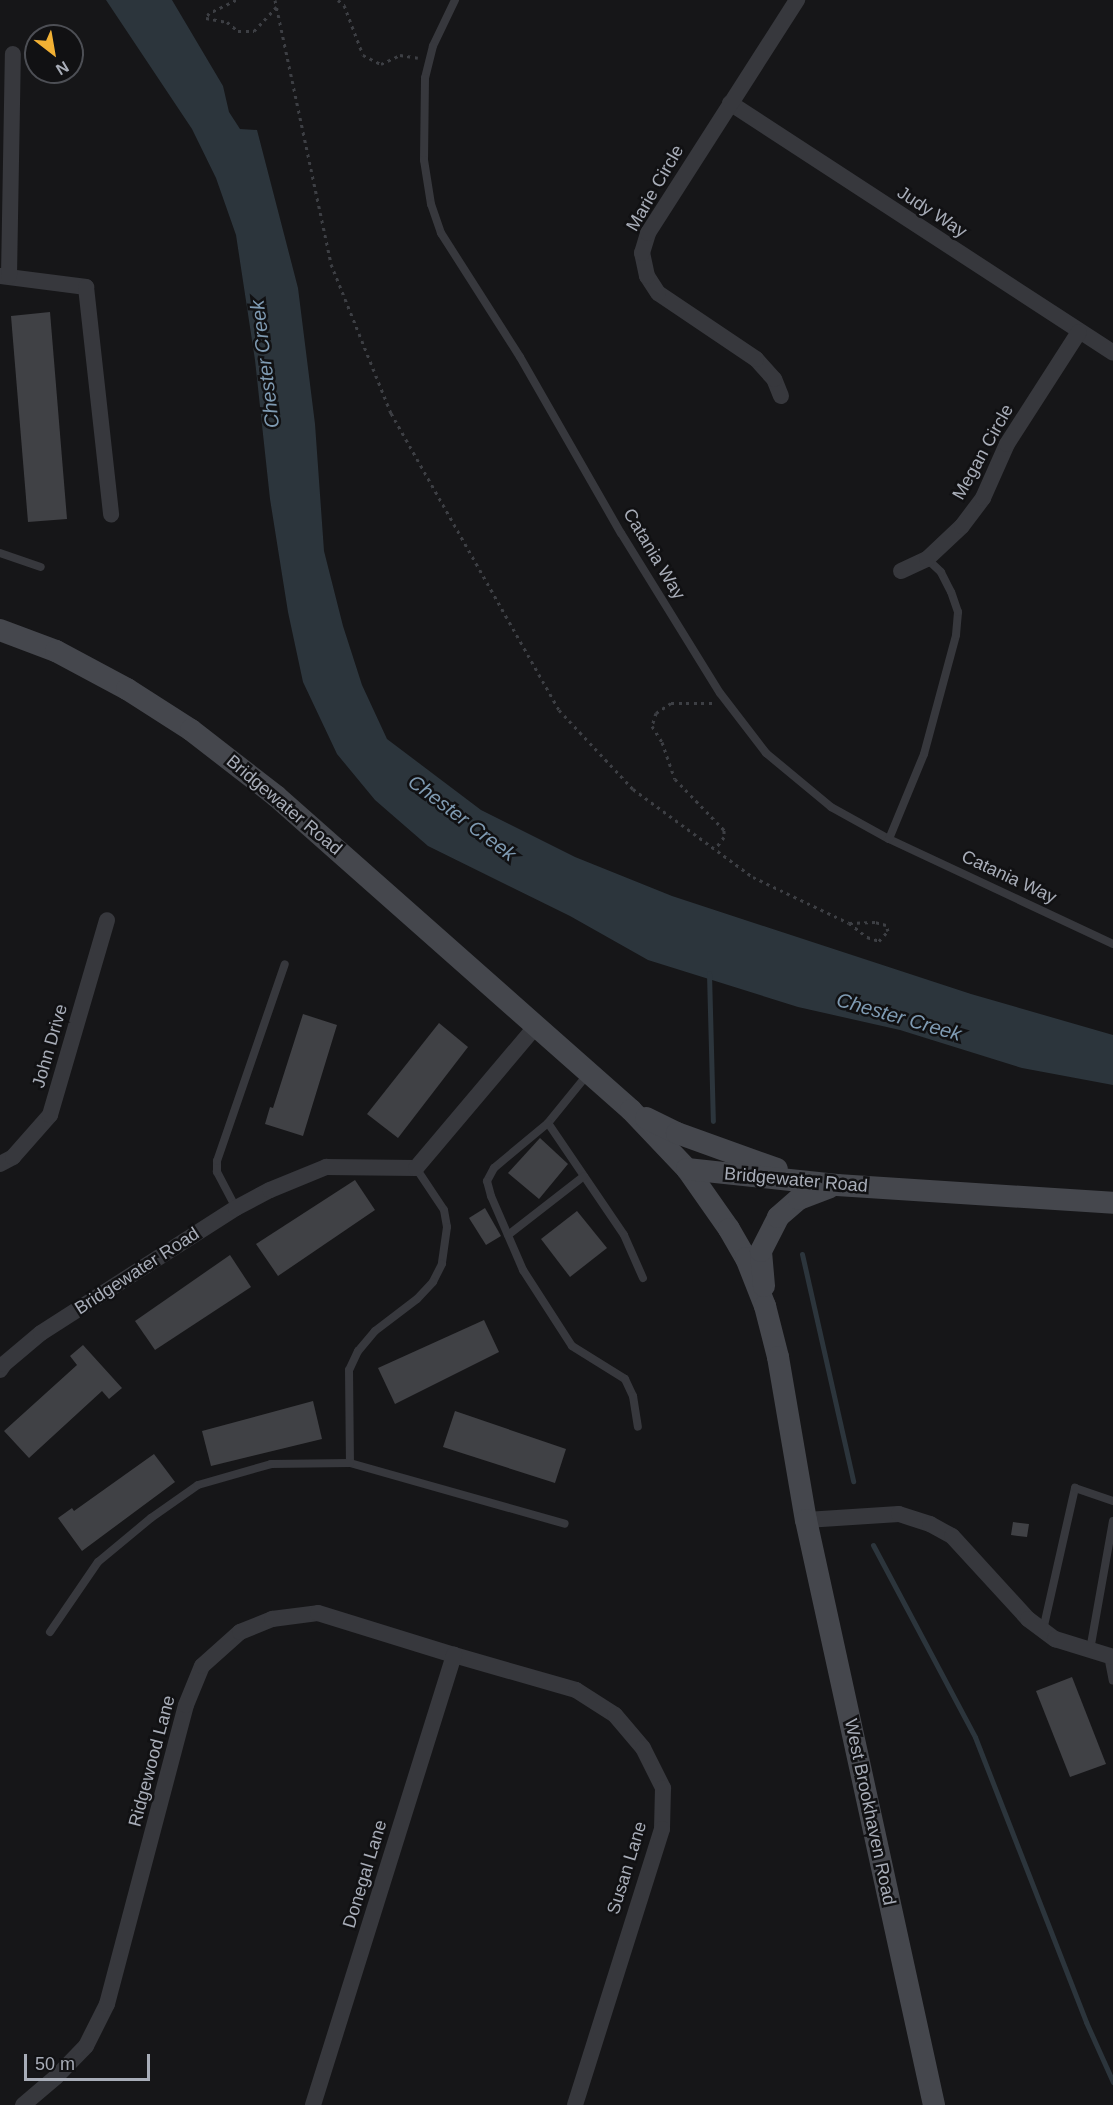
<!DOCTYPE html>
<style>
body{margin:0}
#map{position:relative;width:1113px;height:2105px;overflow:hidden;background:#161618;font-family:Arial,sans-serif}
div>[style]{position:absolute}
.water>*{inset:0;background:#2c353c}
.stream>*{height:5px;margin:-2.5px;padding:0 2.5px;transform-origin:2.5px;border-radius:2.5px;background:#2c353c}
.building>*{inset:0;background:#404145}
.path>*{height:3px;margin-top:-1.5px;transform-origin:0;background:repeating-linear-gradient(90deg,#3d3f44 0 3px,transparent 0 7.5px)}
.lane>*{height:8px;margin:-4px;padding:0 4px;transform-origin:4px;border-radius:4px;background:#37383d}
.street>*{height:16px;margin:-8px;padding:0 8px;transform-origin:8px;border-radius:8px;background:#37383d}
.secondary>*{height:22px;margin:-11px;padding:0 11px;transform-origin:11px;border-radius:11px;background:#45474d}
span{translate:-50% -50%;white-space:nowrap;text-align:center;line-height:1.15;-webkit-text-stroke:5px #111113;paint-order:stroke}
.street-label{font-size:18px;color:#a8adb8}
.water-label{font-size:20px;color:#7f9bb3;font-style:italic}
.north{position:absolute;left:24px;top:24px;width:60px;height:60px;box-sizing:border-box;background:#111113;border:2px solid #4d4f55;border-radius:50%;rotate:149deg;font-size:16px;font-weight:700;line-height:24px;text-align:center;color:#a8adb8}
.north::after{content:'';display:block;margin:auto;width:21px;height:27px;background:#f2b134;clip-path:polygon(50% 0,100% 100%,50% 72%,0 100%)}
.scale{position:absolute;left:24px;top:2054px;width:126px;height:27px;box-sizing:border-box;border:3px solid #a8adb8;border-top:0;padding-left:8px;font-size:18px;line-height:21px;white-space:nowrap;color:#a8adb8;-webkit-text-stroke:4px #111113;paint-order:stroke}
</style>
<div id="map">
<div class="water">
<i style="clip-path:polygon(106px 0,172px 0,223px 86px,229px 112px,240px 129px,257px 130px,298px 288px,315px 424px,324px 551px,343px 626px,362px 685px,387px 739px,481px 810px,575px 857px,672px 896px,971px 994px,1113px 1035px,1113px 1085px,1022px 1068px,900px 1030px,798px 1007px,648px 960px,570px 916px,428px 846px,375px 800px,337px 754px,303px 682px,288px 612px,270px 499px,255px 360px,236px 235px,216px 178px,192px 129px)"></i>
</div>
<div class="stream">
<i style="left:709px;top:973px;width:148px;rotate:88.5deg"></i>
<i style="left:802px;top:1254px;width:233px;rotate:77.3deg"></i>
<i style="left:873px;top:1545px;width:217px;rotate:62deg"></i>
<i style="left:975px;top:1737px;width:306px;rotate:68.7deg"></i>
<i style="left:1086px;top:2022px;width:66px;rotate:65.8deg"></i>
</div>
<div class="building">
<i style="clip-path:polygon(50px 312px,67px 519px,28px 522px,11px 316px)"></i>
<i style="clip-path:polygon(303px 1014px,337px 1025px,303px 1136px,265px 1124px,270px 1107px,273px 1108px)"></i>
<i style="clip-path:polygon(439px 1023px,468px 1047px,398px 1138px,367px 1114px)"></i>
<i style="clip-path:polygon(540px 1138px,568px 1164px,539px 1199px,508px 1173px)"></i>
<i style="clip-path:polygon(355px 1180px,375px 1210px,278px 1276px,256px 1244px)"></i>
<i style="clip-path:polygon(485px 1208px,501px 1236px,486px 1245px,469px 1218px)"></i>
<i style="clip-path:polygon(577px 1211px,607px 1248px,570px 1277px,541px 1239px)"></i>
<i style="clip-path:polygon(230px 1255px,251px 1287px,155px 1350px,135px 1321px)"></i>
<i style="clip-path:polygon(484px 1320px,499px 1352px,395px 1404px,378px 1368px)"></i>
<i style="clip-path:polygon(83px 1345px,122px 1388px,109px 1399px,102px 1391px,29px 1458px,4px 1431px,77px 1365px,70px 1356px)"></i>
<i style="clip-path:polygon(313px 1401px,322px 1439px,211px 1466px,202px 1431px)"></i>
<i style="clip-path:polygon(455px 1411px,566px 1449px,555px 1483px,443px 1447px)"></i>
<i style="clip-path:polygon(154px 1454px,175px 1482px,82px 1551px,58px 1518px,72px 1508px,74px 1511px)"></i>
<i style="clip-path:polygon(1013px 1522px,1029px 1524px,1027px 1537px,1011px 1535px)"></i>
<i style="clip-path:polygon(1072px 1677px,1106px 1764px,1070px 1777px,1036px 1691px)"></i>
</div>
<div class="path">
<i style="left:236px;top:0;width:30px;rotate:154deg"></i>
<i style="left:209px;top:13px;width:6px;rotate:121deg"></i>
<i style="left:206px;top:18px;width:21px;rotate:11deg"></i>
<i style="left:227px;top:22px;width:14px;rotate:39deg"></i>
<i style="left:238px;top:31px;width:16px"></i>
<i style="left:254px;top:31px;width:33px;rotate:-47deg"></i>
<i style="left:275px;top:0;width:270px;rotate:78deg"></i>
<i style="left:331px;top:264px;width:161px;rotate:68.1deg"></i>
<i style="left:391px;top:413px;width:341px;rotate:60.5deg"></i>
<i style="left:559px;top:710px;width:108px;rotate:46.9deg"></i>
<i style="left:633px;top:789px;width:149px;rotate:36.3deg"></i>
<i style="left:753px;top:877px;width:106px;rotate:25.6deg"></i>
<i style="left:849px;top:923px;width:23px;rotate:38deg"></i>
<i style="left:867px;top:937px;width:13px;rotate:18deg"></i>
<i style="left:879px;top:941px;width:13px;rotate:-48deg"></i>
<i style="left:888px;top:931px;width:6px;rotate:-108deg"></i>
<i style="left:886px;top:925px;width:11px;rotate:-165deg"></i>
<i style="left:875px;top:922px;width:26px;rotate:178deg"></i>
<i style="left:338px;top:0;width:8px;rotate:40deg"></i>
<i style="left:344px;top:5px;width:53px;rotate:69.2deg"></i>
<i style="left:363px;top:55px;width:20px;rotate:27deg"></i>
<i style="left:381px;top:64px;width:21px;rotate:-25deg"></i>
<i style="left:400px;top:55px;width:18px;rotate:9deg"></i>
<i style="left:712px;top:703px;width:41px;rotate:180deg"></i>
<i style="left:671px;top:703px;width:18px;rotate:146deg"></i>
<i style="left:656px;top:713px;width:14px;rotate:107deg"></i>
<i style="left:652px;top:726px;width:19px;rotate:58deg"></i>
<i style="left:662px;top:742px;width:39px;rotate:71deg"></i>
<i style="left:675px;top:779px;width:71px;rotate:46.1deg"></i>
<i style="left:724px;top:830px;width:7px;rotate:90deg"></i>
<i style="left:724px;top:837px;width:15px;rotate:127deg"></i>
</div>
<div class="lane">
<i style="left:455px;top:0;width:51px;rotate:115.6deg"></i>
<i style="left:433px;top:46px;width:33px;rotate:104deg"></i>
<i style="left:425px;top:78px;width:82px;rotate:90.7deg"></i>
<i style="left:424px;top:160px;width:45px;rotate:81deg"></i>
<i style="left:431px;top:204px;width:31px;rotate:71deg"></i>
<i style="left:441px;top:233px;width:147px;rotate:57.5deg"></i>
<i style="left:520px;top:357px;width:203px;rotate:60.2deg"></i>
<i style="left:621px;top:533px;width:188px;rotate:58.3deg"></i>
<i style="left:720px;top:693px;width:76px;rotate:52.5deg"></i>
<i style="left:766px;top:753px;width:85px;rotate:39.7deg"></i>
<i style="left:831px;top:807px;width:66px;rotate:28.9deg"></i>
<i style="left:889px;top:839px;width:247px;rotate:25.1deg"></i>
<i style="left:0;top:553px;width:43px;rotate:18.9deg"></i>
<i style="left:889px;top:839px;width:92px;rotate:-67.6deg"></i>
<i style="left:924px;top:754px;width:123px;rotate:-74.9deg"></i>
<i style="left:956px;top:635px;width:23px;rotate:-85deg"></i>
<i style="left:958px;top:612px;width:21px;rotate:-109deg"></i>
<i style="left:951px;top:592px;width:22px;rotate:-117deg"></i>
<i style="left:941px;top:572px;width:19px;rotate:-137deg"></i>
<i style="left:587px;top:1075px;width:62px;rotate:129.1deg"></i>
<i style="left:548px;top:1123px;width:135px;rotate:55.8deg"></i>
<i style="left:624px;top:1235px;width:47px;rotate:66.2deg"></i>
<i style="left:548px;top:1123px;width:70px;rotate:140.2deg"></i>
<i style="left:494px;top:1168px;width:15px;rotate:118deg"></i>
<i style="left:487px;top:1181px;width:16px;rotate:75deg"></i>
<i style="left:491px;top:1196px;width:81px;rotate:66.6deg"></i>
<i style="left:523px;top:1270px;width:90px;rotate:57.2deg"></i>
<i style="left:572px;top:1346px;width:62px;rotate:31.9deg"></i>
<i style="left:625px;top:1379px;width:19px;rotate:65deg"></i>
<i style="left:633px;top:1396px;width:31px;rotate:81deg"></i>
<i style="left:416px;top:1168px;width:50px;rotate:56.3deg"></i>
<i style="left:444px;top:1210px;width:17px;rotate:80deg"></i>
<i style="left:447px;top:1227px;width:37px;rotate:98deg"></i>
<i style="left:442px;top:1264px;width:20px;rotate:117deg"></i>
<i style="left:433px;top:1282px;width:23px;rotate:133deg"></i>
<i style="left:417px;top:1299px;width:53px;rotate:142.7deg"></i>
<i style="left:375px;top:1331px;width:26px;rotate:130deg"></i>
<i style="left:358px;top:1351px;width:21px;rotate:115deg"></i>
<i style="left:349px;top:1370px;width:93px;rotate:89.4deg"></i>
<i style="left:350px;top:1463px;width:223px;rotate:15.8deg"></i>
<i style="left:236px;top:1208px;width:41px;rotate:-117.8deg"></i>
<i style="left:217px;top:1172px;width:11px;rotate:-90deg"></i>
<i style="left:217px;top:1161px;width:208px;rotate:-71deg"></i>
<i style="left:508px;top:1235px;width:96px;rotate:-37.8deg"></i>
<i style="left:1043px;top:1630px;width:146px;rotate:-77.3deg"></i>
<i style="left:1075px;top:1488px;width:40px;rotate:18.9deg"></i>
<i style="left:50px;top:1632px;width:85px;rotate:-55.6deg"></i>
<i style="left:98px;top:1562px;width:69px;rotate:-39.7deg"></i>
<i style="left:151px;top:1518px;width:57px;rotate:-35.1deg"></i>
<i style="left:198px;top:1485px;width:76px;rotate:-16deg"></i>
<i style="left:271px;top:1464px;width:79px;rotate:-0.7deg"></i>
<i style="left:1090px;top:1650px;width:131px;rotate:-79.9deg"></i>
<i style="left:1108px;top:1656px;width:25px;rotate:79deg"></i>
</div>
<div class="street">
<i style="left:730px;top:103px;width:457px;rotate:33.1deg"></i>
<i style="left:0;top:276px;width:87px;rotate:7.3deg"></i>
<i style="left:86px;top:287px;width:229px;rotate:83.7deg"></i>
<i style="left:9px;top:276px;width:222px;rotate:-89deg"></i>
<i style="left:781px;top:396px;width:18px;rotate:-112deg"></i>
<i style="left:774px;top:379px;width:27px;rotate:-132deg"></i>
<i style="left:756px;top:359px;width:118px;rotate:-146deg"></i>
<i style="left:658px;top:293px;width:20px;rotate:-123deg"></i>
<i style="left:647px;top:276px;width:24px;rotate:-102deg"></i>
<i style="left:642px;top:253px;width:21px;rotate:-73deg"></i>
<i style="left:648px;top:233px;width:277px;rotate:-57.4deg"></i>
<i style="left:901px;top:571px;width:29px;rotate:-25deg"></i>
<i style="left:927px;top:559px;width:48px;rotate:-43.3deg"></i>
<i style="left:962px;top:526px;width:35px;rotate:-53deg"></i>
<i style="left:983px;top:498px;width:59px;rotate:-66deg"></i>
<i style="left:1007px;top:444px;width:133px;rotate:-57.3deg"></i>
<i style="left:0;top:1164px;width:15px;rotate:-28deg"></i>
<i style="left:13px;top:1157px;width:56px;rotate:-48.6deg"></i>
<i style="left:50px;top:1115px;width:203px;rotate:-73.7deg"></i>
<i style="left:0;top:1370px;width:7px;rotate:-56deg"></i>
<i style="left:4px;top:1364px;width:48px;rotate:-40deg"></i>
<i style="left:41px;top:1333px;width:232px;rotate:-32.7deg"></i>
<i style="left:236px;top:1208px;width:38px;rotate:-28deg"></i>
<i style="left:270px;top:1190px;width:61px;rotate:-22.3deg"></i>
<i style="left:326px;top:1167px;width:90px;rotate:0.6deg"></i>
<i style="left:416px;top:1168px;width:187px;rotate:-49.8deg"></i>
<i style="left:806px;top:1520px;width:93px;rotate:-3.7deg"></i>
<i style="left:899px;top:1514px;width:33px;rotate:18deg"></i>
<i style="left:930px;top:1524px;width:25px;rotate:29deg"></i>
<i style="left:952px;top:1536px;width:113px;rotate:47.5deg"></i>
<i style="left:1028px;top:1619px;width:34px;rotate:37deg"></i>
<i style="left:1055px;top:1639px;width:61px;rotate:17.2deg"></i>
<i style="left:23px;top:2105px;width:43px;rotate:-40.3deg"></i>
<i style="left:56px;top:2077px;width:43px;rotate:-45.9deg"></i>
<i style="left:86px;top:2046px;width:47px;rotate:-63.4deg"></i>
<i style="left:107px;top:2004px;width:309px;rotate:-75.2deg"></i>
<i style="left:186px;top:1705px;width:42px;rotate:-67.7deg"></i>
<i style="left:202px;top:1666px;width:51px;rotate:-41.8deg"></i>
<i style="left:240px;top:1632px;width:35px;rotate:-22deg"></i>
<i style="left:272px;top:1619px;width:46px;rotate:-7.4deg"></i>
<i style="left:318px;top:1613px;width:142px;rotate:17.2deg"></i>
<i style="left:454px;top:1655px;width:127px;rotate:16deg"></i>
<i style="left:576px;top:1690px;width:46px;rotate:32.7deg"></i>
<i style="left:615px;top:1715px;width:43px;rotate:49.7deg"></i>
<i style="left:643px;top:1748px;width:45px;rotate:63.4deg"></i>
<i style="left:663px;top:1788px;width:41px;rotate:91.4deg"></i>
<i style="left:662px;top:1829px;width:289px;rotate:107.5deg"></i>
<i style="left:313px;top:2105px;width:472px;rotate:-72.6deg"></i>
</div>
<div class="secondary">
<i style="left:0;top:630px;width:60px;rotate:20.6deg"></i>
<i style="left:56px;top:651px;width:81px;rotate:28.2deg"></i>
<i style="left:127px;top:689px;width:76px;rotate:32.6deg"></i>
<i style="left:191px;top:730px;width:108px;rotate:37.8deg"></i>
<i style="left:276px;top:796px;width:474px;rotate:41.5deg"></i>
<i style="left:631px;top:1110px;width:81px;rotate:46.5deg"></i>
<i style="left:687px;top:1169px;width:73px;rotate:55deg"></i>
<i style="left:729px;top:1229px;width:34px;rotate:60deg"></i>
<i style="left:746px;top:1258px;width:52px;rotate:68.4deg"></i>
<i style="left:765px;top:1306px;width:53px;rotate:75.7deg"></i>
<i style="left:778px;top:1357px;width:165px;rotate:80.3deg"></i>
<i style="left:806px;top:1520px;width:599px;rotate:77.66deg"></i>
<i style="left:646px;top:1118px;width:34px;rotate:26deg"></i>
<i style="left:677px;top:1133px;width:106px;rotate:19.8deg"></i>
<i style="left:687px;top:1169px;width:151px;rotate:6.1deg"></i>
<i style="left:837px;top:1185px;width:277px;rotate:3.7deg"></i>
<i style="left:764px;top:1286px;width:35px;rotate:-95deg"></i>
<i style="left:761px;top:1251px;width:38px;rotate:-63deg"></i>
<i style="left:778px;top:1217px;width:28px;rotate:-41deg"></i>
<i style="left:799px;top:1199px;width:33px;rotate:-21deg"></i>
</div>
<div class="street-label">
<span style="left:655px;top:188px;rotate:-60deg">Marie Circle</span>
<span style="left:932px;top:212px;rotate:33deg">Judy Way</span>
<span style="left:983px;top:452px;rotate:-61deg">Megan Circle</span>
<span style="left:654px;top:554px;rotate:59deg">Catania Way</span>
<span style="left:284px;top:805px;rotate:40deg">Bridgewater Road</span>
<span style="left:1009px;top:877px;rotate:25deg">Catania Way</span>
<span style="left:50px;top:1046px;rotate:-74deg">John Drive</span>
<span style="left:796px;top:1180px;rotate:5deg">Bridgewater Road</span>
<span style="left:137px;top:1271px;rotate:-33deg">Bridgewater Road</span>
<span style="left:152px;top:1761px;rotate:-75deg">Ridgewood Lane</span>
<span style="left:870px;top:1812px;rotate:78deg">West Brookhaven Road</span>
<span style="left:627px;top:1868px;rotate:-73deg">Susan Lane</span>
<span style="left:365px;top:1874px;rotate:-73deg">Donegal Lane</span>
</div>
<div class="water-label">
<span style="left:265px;top:364px;rotate:-97deg">Chester Creek</span>
<span style="left:462px;top:818px;rotate:37deg">Chester Creek</span>
<span style="left:899px;top:1017px;rotate:16deg">Chester Creek</span>
</div>
<div class="north">N</div>
<div class="scale">50 m</div>
</div>
